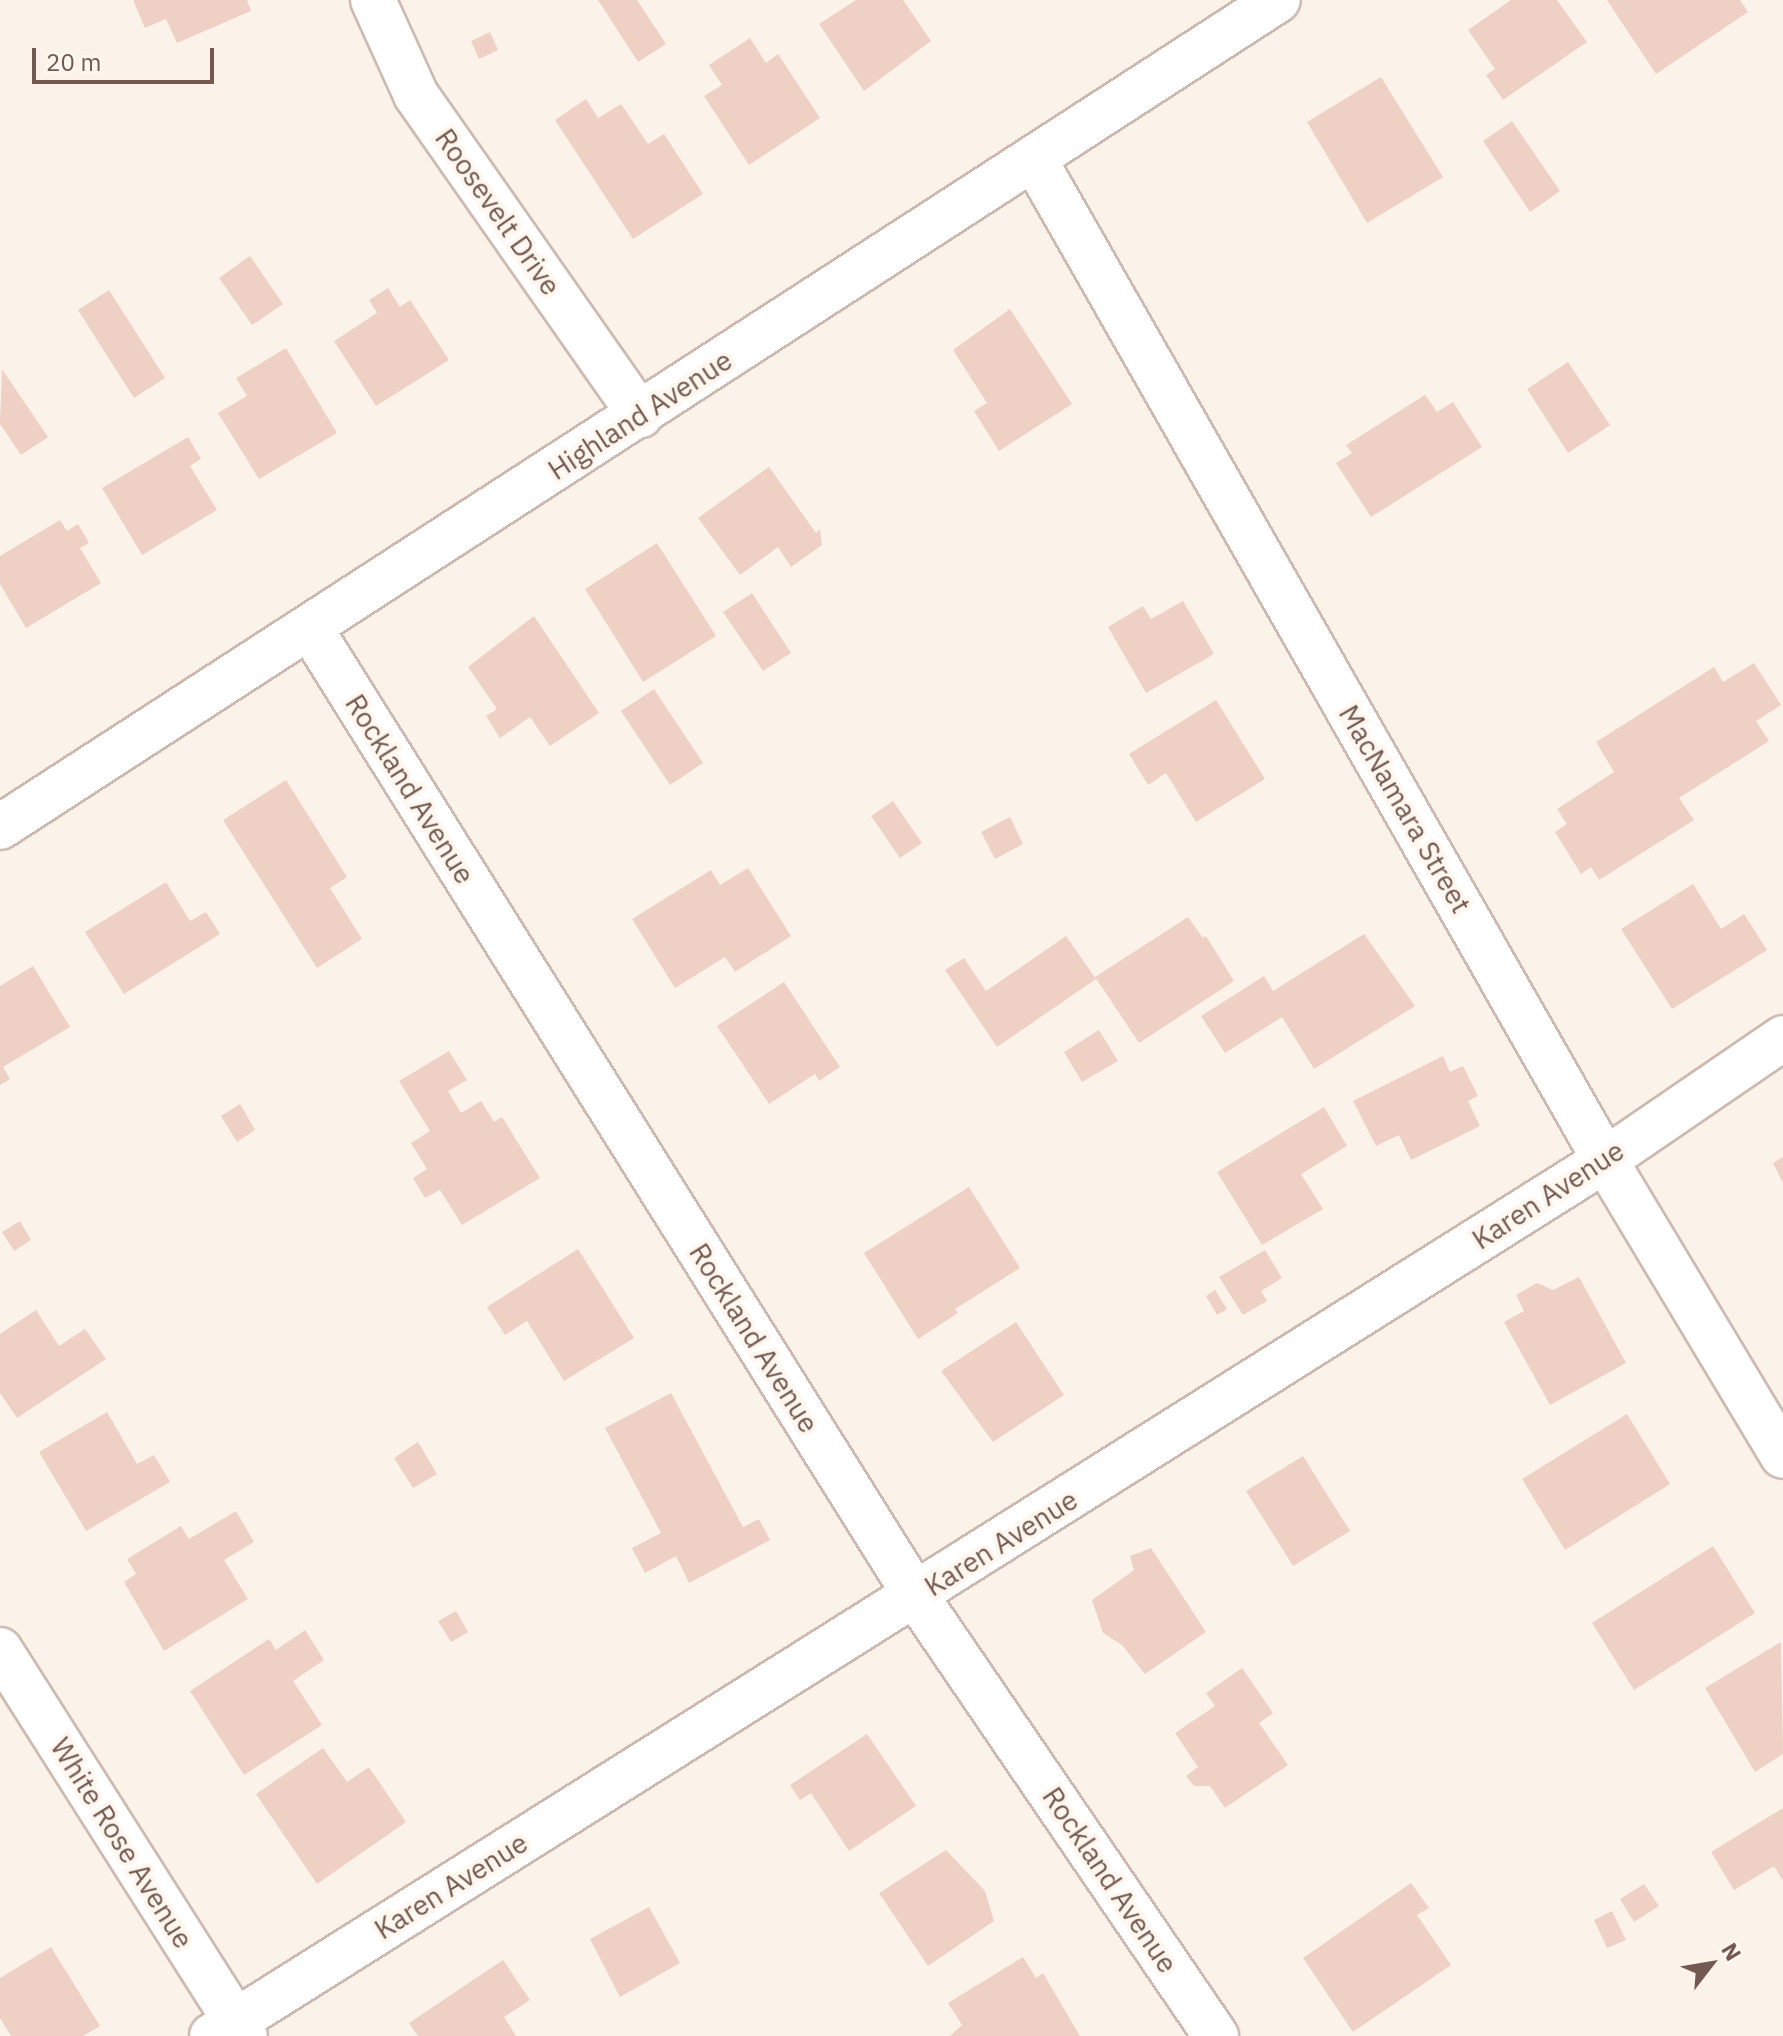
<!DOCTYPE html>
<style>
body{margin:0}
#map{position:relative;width:1783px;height:2036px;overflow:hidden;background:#fbf3ea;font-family:"IBM Plex Sans",sans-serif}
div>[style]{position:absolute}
.building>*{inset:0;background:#eed1c4}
.roads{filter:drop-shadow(2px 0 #ccbab0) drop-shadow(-2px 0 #ccbab0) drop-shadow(0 2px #ccbab0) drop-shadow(0 -2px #ccbab0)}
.minor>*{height:44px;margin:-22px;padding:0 22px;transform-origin:22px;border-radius:22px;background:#fff}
.secondary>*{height:44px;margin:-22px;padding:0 22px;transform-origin:22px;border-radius:22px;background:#fff}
span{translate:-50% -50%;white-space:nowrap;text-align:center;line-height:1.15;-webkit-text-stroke:8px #fef7f0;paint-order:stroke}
.street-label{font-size:28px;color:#73594f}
.north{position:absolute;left:1671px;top:1924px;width:80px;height:80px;-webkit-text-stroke:6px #fef7f0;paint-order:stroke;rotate:59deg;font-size:22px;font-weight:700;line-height:32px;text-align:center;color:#73594f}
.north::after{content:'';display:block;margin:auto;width:28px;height:36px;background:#73594f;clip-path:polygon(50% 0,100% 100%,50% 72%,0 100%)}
.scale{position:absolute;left:32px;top:48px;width:182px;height:36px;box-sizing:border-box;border:4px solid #73594f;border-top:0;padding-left:10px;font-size:24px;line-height:28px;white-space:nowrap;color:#73594f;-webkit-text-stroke:6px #fef7f0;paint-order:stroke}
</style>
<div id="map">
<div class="building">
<i style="clip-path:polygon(133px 0,247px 0,251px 11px,177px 43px,166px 19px,145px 28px)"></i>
<i style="clip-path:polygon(598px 0,637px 0,666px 44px,638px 62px)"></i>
<i style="clip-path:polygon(856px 0,903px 0,931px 41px,864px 91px,819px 24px)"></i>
<i style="clip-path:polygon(1511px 0,1557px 0,1587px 42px,1503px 100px,1486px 75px,1495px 69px,1468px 30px)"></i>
<i style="clip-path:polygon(1607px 0,1740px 0,1748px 12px,1656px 74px)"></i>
<i style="clip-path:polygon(490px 32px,498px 50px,479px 59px,471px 41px)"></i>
<i style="clip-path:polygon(750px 38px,766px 63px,778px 54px,820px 118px,749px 165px,704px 96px,722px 85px,709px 65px)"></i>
<i style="clip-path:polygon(1381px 77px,1443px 177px,1367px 223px,1307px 122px)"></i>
<i style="clip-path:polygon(586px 99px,598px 118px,621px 104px,648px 144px,664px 134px,703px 194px,633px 239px,555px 120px)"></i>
<i style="clip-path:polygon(1512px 121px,1560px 191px,1530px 212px,1483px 141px)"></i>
<i style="clip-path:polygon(250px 256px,283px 304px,252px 325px,219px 278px)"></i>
<i style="clip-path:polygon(388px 288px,400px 307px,410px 300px,449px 360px,376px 406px,334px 341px,377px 313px,369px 300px)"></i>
<i style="clip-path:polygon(109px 290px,165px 378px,134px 398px,78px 310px)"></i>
<i style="clip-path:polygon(1010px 309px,1072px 404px,999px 451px,974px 411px,987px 403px,953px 350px)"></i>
<i style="clip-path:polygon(286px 348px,337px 433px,259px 479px,218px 413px,247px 396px,236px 378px)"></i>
<i style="clip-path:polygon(1568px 362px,1610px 425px,1568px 453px,1527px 389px)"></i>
<i style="clip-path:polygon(2px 369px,48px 437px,21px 455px,0 424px)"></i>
<i style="clip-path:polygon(1425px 395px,1437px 412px,1453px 402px,1482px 447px,1371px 517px,1336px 463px,1352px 453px,1346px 445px)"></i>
<i style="clip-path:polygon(188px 437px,201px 459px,190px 466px,217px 510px,142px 555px,102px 488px)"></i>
<i style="clip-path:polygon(769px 467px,816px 533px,820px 529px,822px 545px,791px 567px,778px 547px,740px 575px,698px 518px)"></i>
<i style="clip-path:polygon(60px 520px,67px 531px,78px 524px,89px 543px,80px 548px,101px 583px,26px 628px,0 584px,0 556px)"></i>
<i style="clip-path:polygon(657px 543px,716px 636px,643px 682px,585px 589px)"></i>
<i style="clip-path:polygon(752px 593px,791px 653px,763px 671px,723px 612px)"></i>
<i style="clip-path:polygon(1183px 601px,1214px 654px,1146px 693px,1108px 627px,1143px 606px,1151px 619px)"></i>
<i style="clip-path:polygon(534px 616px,599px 713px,550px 746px,530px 717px,500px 738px,486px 716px,497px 709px,468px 667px)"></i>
<i style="clip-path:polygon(1754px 663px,1781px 705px,1756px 721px,1769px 741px,1679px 798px,1694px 820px,1599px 880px,1591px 867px,1581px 874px,1555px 832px,1567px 824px,1557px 809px,1614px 772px,1596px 742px,1714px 667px,1723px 682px)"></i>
<i style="clip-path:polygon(654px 689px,703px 763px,670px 785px,621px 711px)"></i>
<i style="clip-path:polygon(1216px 700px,1265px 779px,1196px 822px,1166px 773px,1148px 785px,1129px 754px)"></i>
<i style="clip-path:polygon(286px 780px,347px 877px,330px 888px,362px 939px,317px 968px,223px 820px)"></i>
<i style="clip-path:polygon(893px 801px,922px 843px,900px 858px,871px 816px)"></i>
<i style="clip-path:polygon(1010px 817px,1023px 844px,995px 859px,981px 832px)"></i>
<i style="clip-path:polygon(748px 868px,791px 936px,735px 972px,725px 957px,675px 988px,632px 919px,711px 870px,720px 885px)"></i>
<i style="clip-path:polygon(166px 882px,190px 921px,206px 912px,220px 934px,124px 994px,85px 932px)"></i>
<i style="clip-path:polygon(1693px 884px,1721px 929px,1744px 914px,1767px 950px,1672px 1009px,1621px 929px)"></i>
<i style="clip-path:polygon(1188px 917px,1203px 938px,1206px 936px,1234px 981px,1139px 1043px,1095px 977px)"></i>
<i style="clip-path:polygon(1364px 934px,1415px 1006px,1314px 1069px,1282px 1017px,1225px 1053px,1201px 1016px,1264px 976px,1273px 991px)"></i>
<i style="clip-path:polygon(1066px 936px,1096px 979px,997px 1047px,945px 970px,964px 958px,986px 991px)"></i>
<i style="clip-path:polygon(33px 966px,70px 1027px,3px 1067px,10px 1079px,0 1085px,0 986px)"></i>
<i style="clip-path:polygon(784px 982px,840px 1067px,819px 1081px,815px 1074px,769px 1104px,717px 1026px)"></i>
<i style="clip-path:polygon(1099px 1030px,1118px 1061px,1082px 1082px,1064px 1052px)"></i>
<i style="clip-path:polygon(449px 1051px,467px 1080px,448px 1091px,461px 1113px,481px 1101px,494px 1122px,502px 1117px,540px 1178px,462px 1225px,440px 1190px,425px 1198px,413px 1178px,427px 1169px,411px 1143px,430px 1131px,399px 1081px)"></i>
<i style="clip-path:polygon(1443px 1056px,1450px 1072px,1463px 1066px,1478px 1096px,1468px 1101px,1480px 1126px,1411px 1160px,1399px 1135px,1376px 1146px,1353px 1101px)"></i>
<i style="clip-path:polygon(240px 1104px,255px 1130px,237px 1142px,221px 1116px)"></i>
<i style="clip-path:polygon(1324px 1107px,1347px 1146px,1301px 1174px,1323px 1209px,1262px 1245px,1217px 1172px)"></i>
<i style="clip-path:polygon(1783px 1157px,1783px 1183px,1773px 1163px)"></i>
<i style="clip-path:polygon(969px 1187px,1020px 1268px,955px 1309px,958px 1313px,918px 1339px,864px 1253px)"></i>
<i style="clip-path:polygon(20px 1221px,31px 1240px,14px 1251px,2px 1232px)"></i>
<i style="clip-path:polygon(578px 1249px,634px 1338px,564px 1381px,527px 1321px,505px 1335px,487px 1307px)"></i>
<i style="clip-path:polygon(1265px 1250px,1282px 1278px,1261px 1291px,1267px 1301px,1243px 1315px,1219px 1277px)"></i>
<i style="clip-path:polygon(1579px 1277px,1626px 1363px,1550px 1405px,1504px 1322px,1524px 1311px,1516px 1295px,1537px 1283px,1553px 1290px)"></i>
<i style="clip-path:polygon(1215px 1290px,1227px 1309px,1217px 1315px,1206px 1296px)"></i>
<i style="clip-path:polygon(36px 1310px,59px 1346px,85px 1329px,106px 1359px,17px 1418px,0 1393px,0 1334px)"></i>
<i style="clip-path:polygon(1016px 1322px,1064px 1395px,993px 1442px,941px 1371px)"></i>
<i style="clip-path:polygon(671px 1393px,743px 1527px,759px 1519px,770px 1540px,689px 1583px,676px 1556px,645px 1573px,632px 1548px,661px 1533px,605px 1428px)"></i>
<i style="clip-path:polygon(107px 1412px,137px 1464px,154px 1455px,170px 1482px,86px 1531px,39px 1452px)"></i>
<i style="clip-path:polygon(1627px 1414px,1670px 1484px,1565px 1550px,1522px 1479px)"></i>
<i style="clip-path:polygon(418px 1442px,437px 1474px,413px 1488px,394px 1458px)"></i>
<i style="clip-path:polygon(1303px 1456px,1350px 1531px,1293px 1566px,1246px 1491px)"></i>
<i style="clip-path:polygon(236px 1511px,254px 1542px,224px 1560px,248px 1599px,164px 1651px,124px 1582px,136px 1574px,127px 1559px,181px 1526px,189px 1539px)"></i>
<i style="clip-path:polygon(1713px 1546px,1755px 1613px,1634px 1690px,1592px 1623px)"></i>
<i style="clip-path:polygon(1151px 1548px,1206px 1632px,1145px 1674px,1122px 1645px,1103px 1633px,1092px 1600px,1134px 1570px,1130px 1556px)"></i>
<i style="clip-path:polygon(456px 1611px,468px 1632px,451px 1642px,438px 1621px)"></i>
<i style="clip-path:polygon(305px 1630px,324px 1660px,293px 1681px,322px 1725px,244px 1775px,190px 1691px,269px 1639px,276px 1650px)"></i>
<i style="clip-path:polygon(1781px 1642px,1783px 1754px,1755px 1772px,1705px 1688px)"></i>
<i style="clip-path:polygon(1242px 1668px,1273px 1713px,1259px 1723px,1288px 1765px,1225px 1808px,1210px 1786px,1194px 1786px,1186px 1776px,1198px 1767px,1175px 1733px,1215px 1706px,1206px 1693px)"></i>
<i style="clip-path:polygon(867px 1734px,916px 1806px,849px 1851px,811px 1793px,800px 1800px,790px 1785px)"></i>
<i style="clip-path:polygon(323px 1748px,347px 1782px,369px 1767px,406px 1822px,317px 1884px,256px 1794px)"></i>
<i style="clip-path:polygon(1783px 1808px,1783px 1881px,1774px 1866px,1734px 1890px,1711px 1852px)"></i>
<i style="clip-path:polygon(946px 1850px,985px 1891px,994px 1921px,928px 1966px,879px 1893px)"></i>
<i style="clip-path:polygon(1411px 1883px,1429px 1908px,1417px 1915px,1451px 1965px,1353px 2032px,1303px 1958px)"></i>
<i style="clip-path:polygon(1644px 1884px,1659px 1906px,1634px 1922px,1620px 1899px)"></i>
<i style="clip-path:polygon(649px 1907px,680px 1963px,620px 1997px,590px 1939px)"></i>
<i style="clip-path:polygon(1612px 1911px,1626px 1940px,1607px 1948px,1594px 1920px)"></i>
<i style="clip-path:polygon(51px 1947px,100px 2026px,83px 2036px,11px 2036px,0 2018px,0 1978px)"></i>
<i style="clip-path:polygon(1023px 1957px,1036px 1978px,1043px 1973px,1080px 2036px,950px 2036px,962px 2025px,948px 2003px)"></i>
<i style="clip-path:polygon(503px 1960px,530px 2000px,504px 2017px,516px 2036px,418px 2036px,409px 2023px)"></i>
</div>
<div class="roads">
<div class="minor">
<i style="left:373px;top:0;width:104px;rotate:65.6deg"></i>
<i style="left:416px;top:95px;width:391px;rotate:55deg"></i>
<i style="left:1034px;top:159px;width:1152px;rotate:60.3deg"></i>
<i style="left:1605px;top:1160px;width:345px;rotate:59deg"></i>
<i style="left:310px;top:628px;width:1142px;rotate:57.95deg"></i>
<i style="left:916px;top:1596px;width:533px;rotate:55.71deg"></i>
<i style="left:0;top:1650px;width:457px;rotate:57.6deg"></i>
<i style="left:212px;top:2036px;width:1646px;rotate:-32.16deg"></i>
<i style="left:1605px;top:1160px;width:216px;rotate:-34.4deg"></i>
</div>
<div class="secondary">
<i style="left:0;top:827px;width:1522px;rotate:-32.91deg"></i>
</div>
</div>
<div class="street-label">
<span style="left:498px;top:212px;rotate:55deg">Roosevelt Drive</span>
<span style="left:640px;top:415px;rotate:-33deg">Highland Avenue</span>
<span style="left:410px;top:789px;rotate:58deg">Rockland Avenue</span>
<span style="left:1405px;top:809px;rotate:60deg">MacNamara Street</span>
<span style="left:1548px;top:1195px;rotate:-33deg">Karen Avenue</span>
<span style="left:754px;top:1338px;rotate:58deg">Rockland Avenue</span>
<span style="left:1001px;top:1543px;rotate:-32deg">Karen Avenue</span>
<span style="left:122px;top:1843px;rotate:58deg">White Rose Avenue</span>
<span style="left:1110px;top:1880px;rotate:56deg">Rockland Avenue</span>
<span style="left:451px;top:1886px;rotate:-32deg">Karen Avenue</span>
</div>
<div class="north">N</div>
<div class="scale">20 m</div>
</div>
